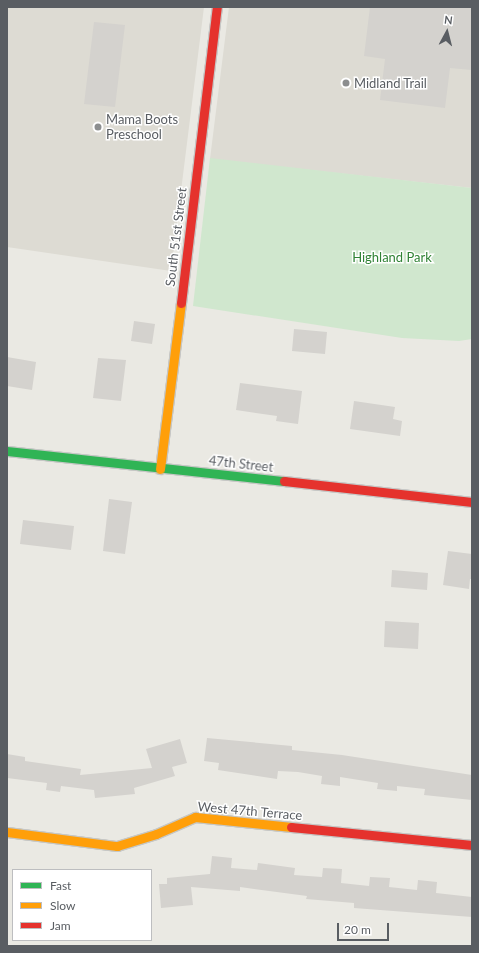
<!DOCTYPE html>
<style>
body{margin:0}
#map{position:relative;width:479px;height:953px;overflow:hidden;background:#eae9e3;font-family:Lato,sans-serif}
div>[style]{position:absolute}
.education>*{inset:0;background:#dddbd3}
.green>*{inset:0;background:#d0e7ce}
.building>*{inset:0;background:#d4d2ce}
.roads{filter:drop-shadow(1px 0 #c6c7c5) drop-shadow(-1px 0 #c6c7c5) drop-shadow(0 1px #c6c7c5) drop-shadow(0 -1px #c6c7c5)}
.fast>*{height:9px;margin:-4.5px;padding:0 4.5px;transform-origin:4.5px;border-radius:4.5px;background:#30b455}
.slow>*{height:9px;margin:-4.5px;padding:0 4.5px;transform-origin:4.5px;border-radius:4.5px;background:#ff9f0a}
.jam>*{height:9px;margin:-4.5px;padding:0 4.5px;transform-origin:4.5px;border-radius:4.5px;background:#e5322d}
.dots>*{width:11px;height:11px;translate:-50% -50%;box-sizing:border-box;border:2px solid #fff;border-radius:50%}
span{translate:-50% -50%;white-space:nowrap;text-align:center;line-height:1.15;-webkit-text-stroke:3px #fff;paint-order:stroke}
.poi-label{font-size:13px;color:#595d62}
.left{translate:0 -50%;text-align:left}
.street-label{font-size:13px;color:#595d62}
.park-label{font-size:13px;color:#308235}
.frame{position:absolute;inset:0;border:8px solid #595d62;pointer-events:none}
.legend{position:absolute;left:12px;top:869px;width:140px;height:72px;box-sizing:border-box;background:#fff;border:1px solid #bdbec0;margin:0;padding:5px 7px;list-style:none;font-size:12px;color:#595d62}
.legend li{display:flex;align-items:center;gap:8px;height:20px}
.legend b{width:20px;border:1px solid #bdbec0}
.north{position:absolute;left:427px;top:12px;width:40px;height:40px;-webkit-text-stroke:3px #fff;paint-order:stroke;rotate:7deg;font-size:11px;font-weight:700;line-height:16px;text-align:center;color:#595d62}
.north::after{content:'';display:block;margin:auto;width:14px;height:18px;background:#595d62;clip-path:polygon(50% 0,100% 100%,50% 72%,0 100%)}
.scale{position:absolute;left:337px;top:923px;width:52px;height:18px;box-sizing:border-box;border:2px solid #595d62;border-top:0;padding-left:5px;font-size:12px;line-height:14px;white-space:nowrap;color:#595d62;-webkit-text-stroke:3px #fff;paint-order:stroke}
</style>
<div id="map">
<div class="education">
<i style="clip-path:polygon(7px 7px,204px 7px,171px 271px,7px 247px)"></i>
<i style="clip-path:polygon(229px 7px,472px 7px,472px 188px,210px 159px)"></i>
</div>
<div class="green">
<i style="clip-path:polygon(210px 158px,472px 188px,472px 339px,459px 341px,402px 338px,193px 306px)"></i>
</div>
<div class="building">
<i style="clip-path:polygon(370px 7px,472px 7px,472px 70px,450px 68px,445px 108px,380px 100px,385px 59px,364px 56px)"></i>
<i style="clip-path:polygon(94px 22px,125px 25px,115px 107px,84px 104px)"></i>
<i style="clip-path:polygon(134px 321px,155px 324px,152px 344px,131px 341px)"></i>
<i style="clip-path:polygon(294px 329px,327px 332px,325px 354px,292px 351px)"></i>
<i style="clip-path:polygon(7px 357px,36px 362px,32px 390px,7px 386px)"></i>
<i style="clip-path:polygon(98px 358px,126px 360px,121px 401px,93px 398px)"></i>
<i style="clip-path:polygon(240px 383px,302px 391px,298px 424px,276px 421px,277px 416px,236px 410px)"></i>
<i style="clip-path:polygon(354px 401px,395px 407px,393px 419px,402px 421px,400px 436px,350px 429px)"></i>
<i style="clip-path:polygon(109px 499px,132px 502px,125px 554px,103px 551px)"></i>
<i style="clip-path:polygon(23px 520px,74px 526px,71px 550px,20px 544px)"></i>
<i style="clip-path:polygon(448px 551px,472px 554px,472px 579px,470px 579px,469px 589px,443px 585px)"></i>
<i style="clip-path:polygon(392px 570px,428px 573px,427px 590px,391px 587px)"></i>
<i style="clip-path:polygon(385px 621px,419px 623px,418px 649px,384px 647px)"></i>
<i style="clip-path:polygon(207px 738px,292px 746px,292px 750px,342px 755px,472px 775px,472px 800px,424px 795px,425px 789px,397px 786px,397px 791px,377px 789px,378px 783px,340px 777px,340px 786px,321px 784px,322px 776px,298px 772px,278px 771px,277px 779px,218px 770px,219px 763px,204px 761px)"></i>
<i style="clip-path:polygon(180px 739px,187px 763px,172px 767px,175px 776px,134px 788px,135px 794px,95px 798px,94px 790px,61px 786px,60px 792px,46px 790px,47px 783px,7px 778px,7px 754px,25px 757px,25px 761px,81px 769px,80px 775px,152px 768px,146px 749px)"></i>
<i style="clip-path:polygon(212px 856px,232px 858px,231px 868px,257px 870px,258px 863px,295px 868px,294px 875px,322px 877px,323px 868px,342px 869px,341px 883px,369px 886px,370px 877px,390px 878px,389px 887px,417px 890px,418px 880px,437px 882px,436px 893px,472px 897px,472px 917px,354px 908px,354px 903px,306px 899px,307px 896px,240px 887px,240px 891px,191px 887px,193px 905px,161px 908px,159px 884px,167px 884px,167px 878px,210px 874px)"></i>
</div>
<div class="roads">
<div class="fast">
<i style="left:7px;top:451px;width:279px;rotate:6.2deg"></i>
</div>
<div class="slow">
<i style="left:160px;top:469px;width:167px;rotate:-82.8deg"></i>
<i style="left:7px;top:832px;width:111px;rotate:7.3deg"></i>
<i style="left:117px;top:846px;width:41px;rotate:-17.1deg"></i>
<i style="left:156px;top:834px;width:43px;rotate:-23.6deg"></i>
<i style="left:195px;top:817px;width:97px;rotate:5.9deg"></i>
</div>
<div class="jam">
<i style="left:181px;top:303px;width:298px;rotate:-83.1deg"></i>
<i style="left:284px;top:481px;width:189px;rotate:6.4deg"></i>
<i style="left:291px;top:827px;width:182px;rotate:5.7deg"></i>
</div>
</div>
<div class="dots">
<i style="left:346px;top:83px;background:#8c8e8f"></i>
<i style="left:98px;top:127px;background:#8c8e8f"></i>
</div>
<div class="poi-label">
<span class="left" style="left:354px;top:83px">Midland Trail</span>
<span class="left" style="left:106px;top:127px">Mama Boots<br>Preschool</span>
</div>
<div class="street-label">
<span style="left:176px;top:237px;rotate:-83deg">South 51st Street</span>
<span style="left:241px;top:464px;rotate:6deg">47th Street</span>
<span style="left:250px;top:811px;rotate:5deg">West 47th Terrace</span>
</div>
<div class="park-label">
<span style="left:392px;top:257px">Highland Park</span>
</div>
<div class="frame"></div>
<ul class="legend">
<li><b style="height:5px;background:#30b455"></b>Fast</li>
<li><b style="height:5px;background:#ff9f0a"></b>Slow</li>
<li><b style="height:5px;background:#e5322d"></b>Jam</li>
</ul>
<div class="north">N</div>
<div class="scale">20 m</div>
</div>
